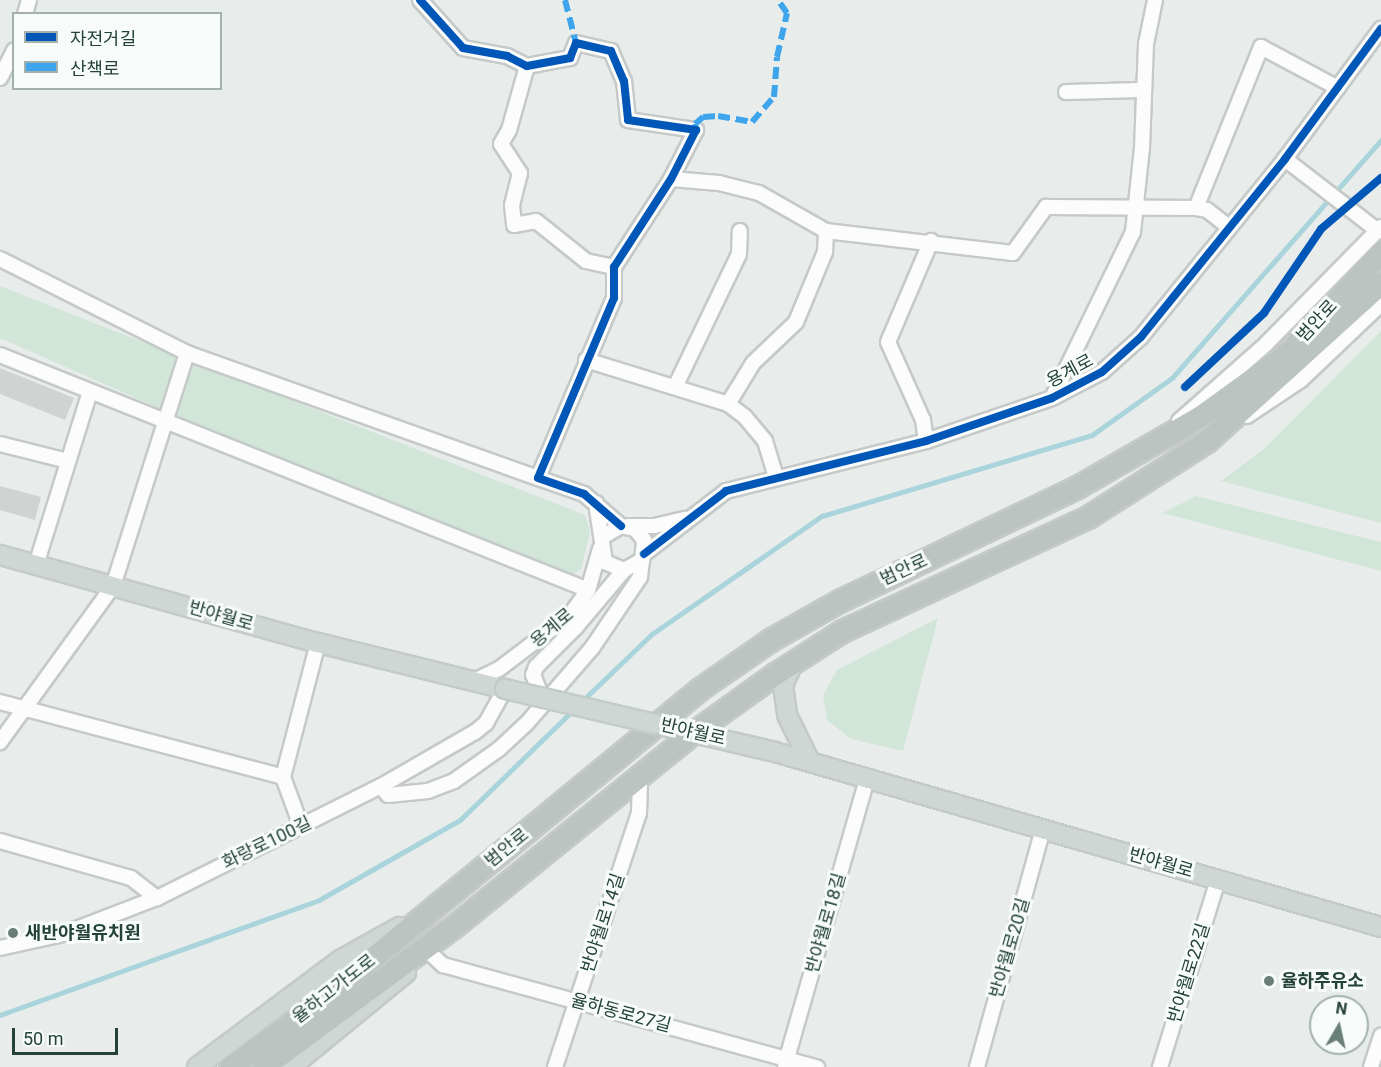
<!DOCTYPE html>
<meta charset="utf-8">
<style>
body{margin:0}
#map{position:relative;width:1381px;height:1067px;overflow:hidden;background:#e8edeb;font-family:Roboto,"Noto Sans KR",sans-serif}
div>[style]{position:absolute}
.green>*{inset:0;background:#d1e6d8}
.stream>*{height:4.5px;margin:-2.25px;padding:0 2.25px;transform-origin:2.25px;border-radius:2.25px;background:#a9d4db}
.building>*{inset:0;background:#cfd4d2}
.roads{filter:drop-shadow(2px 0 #c5cac8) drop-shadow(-2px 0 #c5cac8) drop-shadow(0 2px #c5cac8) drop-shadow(0 -2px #c5cac8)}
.minor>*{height:14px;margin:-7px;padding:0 7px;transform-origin:7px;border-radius:7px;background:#fcfcfc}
.major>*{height:18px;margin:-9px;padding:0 9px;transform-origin:9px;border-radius:9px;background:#cfd7d5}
.highway>*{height:21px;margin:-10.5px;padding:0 10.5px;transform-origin:10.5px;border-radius:10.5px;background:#bcc4c2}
.bridges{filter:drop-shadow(2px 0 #c3ccc9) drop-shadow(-2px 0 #c3ccc9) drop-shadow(0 2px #c3ccc9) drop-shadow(0 -2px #c3ccc9)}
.major-bridge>*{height:18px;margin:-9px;padding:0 9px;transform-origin:9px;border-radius:9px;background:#cfd7d5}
.quiet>*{height:6px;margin-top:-3px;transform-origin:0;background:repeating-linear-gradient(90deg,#3ea4ec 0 12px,transparent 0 18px)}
.cycleway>*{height:8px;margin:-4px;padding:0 4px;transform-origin:4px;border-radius:4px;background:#0057b8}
.dots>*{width:16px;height:16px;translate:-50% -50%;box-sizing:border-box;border:3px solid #f7fbf9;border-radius:50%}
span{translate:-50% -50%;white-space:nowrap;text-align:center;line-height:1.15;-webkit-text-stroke:6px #f7fbf9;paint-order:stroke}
.street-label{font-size:18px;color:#24423a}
.poi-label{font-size:18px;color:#24423a;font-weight:700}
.left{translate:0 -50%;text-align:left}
.legend{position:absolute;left:12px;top:12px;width:210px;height:78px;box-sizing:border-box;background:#f7fbf9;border:2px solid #a3b1ad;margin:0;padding:8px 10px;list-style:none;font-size:18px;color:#24423a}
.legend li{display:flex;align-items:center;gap:12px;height:30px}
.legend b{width:30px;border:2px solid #a3b1ad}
.north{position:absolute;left:1309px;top:995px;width:60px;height:60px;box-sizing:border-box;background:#f7fbf9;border:2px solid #a3b1ad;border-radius:50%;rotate:9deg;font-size:16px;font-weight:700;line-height:24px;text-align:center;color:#24423a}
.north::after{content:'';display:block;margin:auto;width:21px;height:27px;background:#697e78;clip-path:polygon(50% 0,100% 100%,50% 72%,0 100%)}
.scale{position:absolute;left:12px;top:1028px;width:106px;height:27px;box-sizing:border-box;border:3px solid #24423a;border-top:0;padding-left:8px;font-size:18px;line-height:21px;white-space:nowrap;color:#24423a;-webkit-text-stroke:4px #f7fbf9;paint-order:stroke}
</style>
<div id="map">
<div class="green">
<i style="clip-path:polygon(0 286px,585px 515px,590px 531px,581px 570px,569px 576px,197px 425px,0 338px)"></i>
<i style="clip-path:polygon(1381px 331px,1381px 523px,1221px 481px,1264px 449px)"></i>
<i style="clip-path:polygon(1196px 496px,1381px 542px,1381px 571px,1163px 513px)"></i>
<i style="clip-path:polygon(938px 618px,903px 751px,851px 739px,827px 720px,823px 695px,837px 670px)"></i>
</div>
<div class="stream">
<i style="left:581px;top:702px;width:98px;rotate:-43.8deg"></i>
<i style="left:652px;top:634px;width:207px;rotate:-34.8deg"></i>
<i style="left:822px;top:516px;width:282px;rotate:-16.7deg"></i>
<i style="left:1092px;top:435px;width:98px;rotate:-35.5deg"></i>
<i style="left:1172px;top:378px;width:317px;rotate:-48.7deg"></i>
<i style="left:0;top:1015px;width:339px;rotate:-19.8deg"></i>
<i style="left:319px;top:900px;width:162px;rotate:-29.6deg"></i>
<i style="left:460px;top:820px;width:158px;rotate:-44.2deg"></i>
</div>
<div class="building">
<i style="clip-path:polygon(0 368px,74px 398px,65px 420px,0 394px)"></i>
<i style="clip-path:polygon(0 486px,41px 497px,35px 520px,0 510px)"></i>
</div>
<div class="roads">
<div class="minor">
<i style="left:420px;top:0;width:64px;rotate:48.1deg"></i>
<i style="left:463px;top:48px;width:45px;rotate:10.3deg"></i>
<i style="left:507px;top:56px;width:22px;rotate:27deg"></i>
<i style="left:527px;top:66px;width:44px;rotate:-10.5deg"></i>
<i style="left:570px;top:58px;width:16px;rotate:-68deg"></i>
<i style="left:576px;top:43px;width:36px;rotate:13deg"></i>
<i style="left:611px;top:51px;width:33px;rotate:67deg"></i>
<i style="left:624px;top:81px;width:39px;rotate:84deg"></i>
<i style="left:628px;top:120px;width:69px;rotate:8.4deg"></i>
<i style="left:696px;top:130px;width:55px;rotate:117deg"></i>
<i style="left:671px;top:179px;width:105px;rotate:122.9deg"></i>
<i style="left:614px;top:267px;width:31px;rotate:90deg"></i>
<i style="left:614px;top:298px;width:195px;rotate:112.9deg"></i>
<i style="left:538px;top:478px;width:49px;rotate:19.2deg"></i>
<i style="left:584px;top:494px;width:49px;rotate:40.9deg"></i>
<i style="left:25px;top:14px;width:15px;rotate:-74deg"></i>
<i style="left:527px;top:66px;width:66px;rotate:105.7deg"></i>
<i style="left:509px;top:130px;width:16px;rotate:120deg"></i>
<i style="left:501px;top:144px;width:35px;rotate:57deg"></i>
<i style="left:520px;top:173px;width:33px;rotate:104deg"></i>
<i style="left:512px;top:205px;width:20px;rotate:84deg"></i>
<i style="left:514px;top:225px;width:22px;rotate:-10deg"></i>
<i style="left:536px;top:221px;width:64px;rotate:38.7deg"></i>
<i style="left:586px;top:261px;width:29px;rotate:12deg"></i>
<i style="left:0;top:78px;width:31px;rotate:-63deg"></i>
<i style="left:1066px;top:92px;width:76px;rotate:-1.5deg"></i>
<i style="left:1285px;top:159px;width:118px;rotate:37.7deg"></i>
<i style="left:671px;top:179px;width:48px;rotate:4.8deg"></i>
<i style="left:719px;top:183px;width:41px;rotate:14deg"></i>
<i style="left:759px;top:193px;width:77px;rotate:29.6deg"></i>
<i style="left:1196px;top:208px;width:174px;rotate:-68deg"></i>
<i style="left:1261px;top:47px;width:87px;rotate:28deg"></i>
<i style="left:0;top:259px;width:209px;rotate:26.7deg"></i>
<i style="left:187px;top:353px;width:244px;rotate:107.6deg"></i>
<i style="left:113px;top:586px;width:193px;rotate:125.9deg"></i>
<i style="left:187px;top:353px;width:373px;rotate:19.6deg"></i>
<i style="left:0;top:355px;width:633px;rotate:21.78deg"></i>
<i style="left:586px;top:360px;width:149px;rotate:17.2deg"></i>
<i style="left:728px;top:404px;width:21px;rotate:37deg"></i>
<i style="left:745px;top:417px;width:31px;rotate:50deg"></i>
<i style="left:765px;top:441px;width:38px;rotate:73deg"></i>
<i style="left:676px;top:385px;width:145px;rotate:-64.3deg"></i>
<i style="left:739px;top:254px;width:23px;rotate:-88deg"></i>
<i style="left:1052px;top:398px;width:185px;rotate:-64deg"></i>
<i style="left:1133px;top:232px;width:84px;rotate:-83.9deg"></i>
<i style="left:1142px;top:148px;width:104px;rotate:-87.8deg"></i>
<i style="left:1146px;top:44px;width:45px;rotate:-78.4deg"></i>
<i style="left:728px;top:404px;width:48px;rotate:-58.6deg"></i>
<i style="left:753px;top:363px;width:59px;rotate:-43.6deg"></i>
<i style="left:796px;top:322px;width:76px;rotate:-67.5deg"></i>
<i style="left:825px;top:252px;width:21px;rotate:-87deg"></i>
<i style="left:826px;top:231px;width:188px;rotate:6.7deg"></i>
<i style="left:1013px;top:253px;width:57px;rotate:-54.3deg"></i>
<i style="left:1046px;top:207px;width:150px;rotate:0.4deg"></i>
<i style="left:1196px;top:208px;width:11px;rotate:10deg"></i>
<i style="left:1207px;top:210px;width:28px;rotate:38deg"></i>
<i style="left:1247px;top:416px;width:65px;rotate:-33.7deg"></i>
<i style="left:1301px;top:380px;width:110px;rotate:-43.5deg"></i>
<i style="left:1179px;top:421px;width:116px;rotate:-41.5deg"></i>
<i style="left:1266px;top:344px;width:164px;rotate:-45.5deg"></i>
<i style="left:926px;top:441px;width:21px;rotate:-98deg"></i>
<i style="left:923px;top:420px;width:85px;rotate:-114.2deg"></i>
<i style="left:888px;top:342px;width:110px;rotate:-66.9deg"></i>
<i style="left:0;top:444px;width:70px;rotate:14deg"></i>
<i style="left:596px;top:503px;width:60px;rotate:81.3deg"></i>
<i style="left:605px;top:562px;width:21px;rotate:23deg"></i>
<i style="left:624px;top:570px;width:21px;rotate:-29deg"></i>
<i style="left:642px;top:560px;width:20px;rotate:-84deg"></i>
<i style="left:644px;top:540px;width:14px;rotate:-129deg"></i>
<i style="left:635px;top:529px;width:14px;rotate:-168deg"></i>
<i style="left:621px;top:526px;width:21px;rotate:149deg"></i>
<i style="left:628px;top:526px;width:26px"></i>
<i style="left:654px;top:526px;width:32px;rotate:-13deg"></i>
<i style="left:644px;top:554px;width:103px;rotate:-37.5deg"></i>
<i style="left:726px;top:491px;width:206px;rotate:-14deg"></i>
<i style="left:926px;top:441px;width:133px;rotate:-18.8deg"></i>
<i style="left:1052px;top:398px;width:56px;rotate:-27.5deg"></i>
<i style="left:1102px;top:372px;width:52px;rotate:-41.9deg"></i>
<i style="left:1141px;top:337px;width:229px;rotate:-51deg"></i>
<i style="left:1285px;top:159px;width:162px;rotate:-53.6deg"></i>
<i style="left:36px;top:565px;width:181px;rotate:-72.7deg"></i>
<i style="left:474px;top:681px;width:28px;rotate:-26deg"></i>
<i style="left:499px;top:669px;width:89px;rotate:-37.3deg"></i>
<i style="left:570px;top:615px;width:31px;rotate:-54deg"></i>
<i style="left:588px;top:590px;width:43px;rotate:-73.7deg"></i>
<i style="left:542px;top:697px;width:24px;rotate:-112deg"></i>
<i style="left:533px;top:675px;width:9px;rotate:-69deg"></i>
<i style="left:536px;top:667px;width:57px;rotate:-45deg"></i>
<i style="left:576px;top:627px;width:75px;rotate:-49.9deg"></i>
<i style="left:0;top:702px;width:293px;rotate:14.8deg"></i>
<i style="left:381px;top:786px;width:11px;rotate:52deg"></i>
<i style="left:388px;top:795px;width:40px;rotate:-5.7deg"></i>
<i style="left:428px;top:791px;width:28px;rotate:-21deg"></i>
<i style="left:454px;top:781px;width:55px;rotate:-35.4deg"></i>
<i style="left:499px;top:749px;width:38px;rotate:-43deg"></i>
<i style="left:527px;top:723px;width:99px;rotate:-49.1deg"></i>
<i style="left:592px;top:648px;width:86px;rotate:-55.9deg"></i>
<i style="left:640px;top:577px;width:17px;rotate:-83deg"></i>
<i style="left:301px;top:826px;width:52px;rotate:-110.2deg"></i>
<i style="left:283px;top:777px;width:138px;rotate:-75.4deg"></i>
<i style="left:0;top:841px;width:136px;rotate:15.8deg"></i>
<i style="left:131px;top:878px;width:33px;rotate:38deg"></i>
<i style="left:0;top:948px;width:65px;rotate:-12.5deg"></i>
<i style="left:63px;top:934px;width:101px;rotate:-21deg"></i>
<i style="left:157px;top:898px;width:250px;rotate:-26.6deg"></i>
<i style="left:381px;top:786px;width:108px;rotate:-29.9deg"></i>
<i style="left:475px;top:732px;width:14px;rotate:-39deg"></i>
<i style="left:486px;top:723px;width:39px;rotate:-61deg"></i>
<i style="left:430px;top:953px;width:18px;rotate:43deg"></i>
<i style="left:443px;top:965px;width:388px;rotate:15.3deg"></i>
<i style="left:785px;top:1065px;width:298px;rotate:-74deg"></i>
<i style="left:555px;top:1067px;width:268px;rotate:-71.7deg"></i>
<i style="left:639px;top:813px;width:36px;rotate:-88deg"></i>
<i style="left:977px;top:1067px;width:247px;rotate:-74.5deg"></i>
<i style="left:1160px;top:1067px;width:196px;rotate:-72.8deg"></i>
<i style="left:1371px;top:1067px;width:33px;rotate:-72deg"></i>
</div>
<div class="major">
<i style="left:0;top:555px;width:330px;rotate:15.5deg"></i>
<i style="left:318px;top:643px;width:193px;rotate:13.8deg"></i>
<i style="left:793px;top:663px;width:24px;rotate:114deg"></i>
<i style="left:783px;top:685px;width:30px;rotate:82deg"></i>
<i style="left:787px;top:715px;width:52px;rotate:63.9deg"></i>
<i style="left:655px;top:724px;width:123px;rotate:13.1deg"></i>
<i style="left:775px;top:752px;width:631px;rotate:16.11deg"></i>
<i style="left:197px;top:1067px;width:179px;rotate:-36.8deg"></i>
<i style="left:340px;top:960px;width:68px;rotate:-29.2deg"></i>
<i style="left:291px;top:1067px;width:149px;rotate:-39.3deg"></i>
</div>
<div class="highway">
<i style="left:230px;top:1067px;width:97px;rotate:-35.8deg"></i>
<i style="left:309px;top:1010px;width:507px;rotate:-39.4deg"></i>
<i style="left:701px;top:688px;width:84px;rotate:-34.8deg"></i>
<i style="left:770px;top:640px;width:79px;rotate:-29.5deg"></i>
<i style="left:839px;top:601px;width:264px;rotate:-25.6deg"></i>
<i style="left:1077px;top:487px;width:144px;rotate:-29.9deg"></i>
<i style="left:1202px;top:415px;width:107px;rotate:-35.9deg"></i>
<i style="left:1289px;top:352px;width:136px;rotate:-47.4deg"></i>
<i style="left:263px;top:1067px;width:236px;rotate:-36.4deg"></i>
<i style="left:453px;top:927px;width:310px;rotate:-39deg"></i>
<i style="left:694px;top:732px;width:100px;rotate:-35.6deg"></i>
<i style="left:775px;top:674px;width:80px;rotate:-32.7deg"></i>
<i style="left:842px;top:631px;width:271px;rotate:-24.9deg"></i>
<i style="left:1088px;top:517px;width:141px;rotate:-32.6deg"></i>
<i style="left:1207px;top:441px;width:235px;rotate:-42.2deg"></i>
</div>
</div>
<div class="bridges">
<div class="major-bridge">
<i style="left:505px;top:689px;width:154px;rotate:13.1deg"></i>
</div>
</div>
<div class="quiet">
<i style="left:565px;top:0;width:44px;rotate:75.7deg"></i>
<i style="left:696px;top:130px;width:6px;rotate:-99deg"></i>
<i style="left:695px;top:124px;width:11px;rotate:-41deg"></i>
<i style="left:703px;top:117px;width:15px;rotate:-4deg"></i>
<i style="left:718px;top:116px;width:35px;rotate:10deg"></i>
<i style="left:752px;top:122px;width:33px;rotate:-49deg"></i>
<i style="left:774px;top:97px;width:40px;rotate:-85.7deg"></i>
<i style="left:777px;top:57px;width:45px;rotate:-77.2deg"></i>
<i style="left:787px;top:13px;width:16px;rotate:-125deg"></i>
</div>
<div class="cycleway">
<i style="left:420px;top:0;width:64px;rotate:48.1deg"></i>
<i style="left:463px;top:48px;width:45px;rotate:10.3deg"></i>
<i style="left:507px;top:56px;width:22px;rotate:27deg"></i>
<i style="left:527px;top:66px;width:44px;rotate:-10.5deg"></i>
<i style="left:570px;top:58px;width:16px;rotate:-68deg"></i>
<i style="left:576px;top:43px;width:36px;rotate:13deg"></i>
<i style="left:611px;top:51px;width:33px;rotate:67deg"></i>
<i style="left:624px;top:81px;width:39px;rotate:84deg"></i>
<i style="left:628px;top:120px;width:69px;rotate:8.4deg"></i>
<i style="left:696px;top:130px;width:55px;rotate:117deg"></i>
<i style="left:671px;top:179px;width:105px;rotate:122.9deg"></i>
<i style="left:614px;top:267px;width:31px;rotate:90deg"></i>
<i style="left:614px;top:298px;width:195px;rotate:112.9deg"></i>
<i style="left:538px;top:478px;width:49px;rotate:19.2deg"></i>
<i style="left:584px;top:494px;width:49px;rotate:40.9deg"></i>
<i style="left:1185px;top:387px;width:108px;rotate:-43.1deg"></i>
<i style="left:1264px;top:313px;width:102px;rotate:-55.8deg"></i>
<i style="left:1321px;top:229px;width:79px;rotate:-40.4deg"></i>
<i style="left:644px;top:554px;width:103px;rotate:-37.5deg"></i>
<i style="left:726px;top:491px;width:206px;rotate:-14deg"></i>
<i style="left:926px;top:441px;width:133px;rotate:-18.8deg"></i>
<i style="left:1052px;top:398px;width:56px;rotate:-27.5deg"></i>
<i style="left:1102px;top:372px;width:52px;rotate:-41.9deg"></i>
<i style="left:1141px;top:337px;width:229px;rotate:-51deg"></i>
<i style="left:1285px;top:159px;width:162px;rotate:-53.6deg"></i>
</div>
<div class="dots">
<i style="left:13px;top:933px;background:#697e78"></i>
<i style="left:1269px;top:981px;background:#697e78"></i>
</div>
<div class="street-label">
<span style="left:1317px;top:321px;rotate:-47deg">범안로</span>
<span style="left:1070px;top:371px;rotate:-28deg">용계로</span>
<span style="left:904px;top:570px;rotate:-25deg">범안로</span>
<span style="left:221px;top:616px;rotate:16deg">반야월로</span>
<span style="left:552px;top:628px;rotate:-40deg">용계로</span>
<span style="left:693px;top:732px;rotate:13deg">반야월로</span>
<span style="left:267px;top:843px;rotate:-26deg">화랑로100길</span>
<span style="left:507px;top:848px;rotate:-39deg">범안로</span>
<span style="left:1161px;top:863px;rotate:16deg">반야월로</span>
<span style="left:603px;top:923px;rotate:-72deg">반야월로14길</span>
<span style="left:826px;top:923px;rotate:-74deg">반야월로18길</span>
<span style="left:1010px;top:948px;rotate:-74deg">반야월로20길</span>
<span style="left:1189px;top:973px;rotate:-73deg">반야월로22길</span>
<span style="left:334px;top:989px;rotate:-38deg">율하고가도로</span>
<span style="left:621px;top:1013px;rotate:15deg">율하동로27길</span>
</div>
<div class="poi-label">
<span class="left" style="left:25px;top:933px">새반야월유치원</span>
<span class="left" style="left:1281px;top:981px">율하주유소</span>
</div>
<ul class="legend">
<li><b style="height:8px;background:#0057b8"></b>자전거길</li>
<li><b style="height:8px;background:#3ea4ec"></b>산책로</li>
</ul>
<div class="north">N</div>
<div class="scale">50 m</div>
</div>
